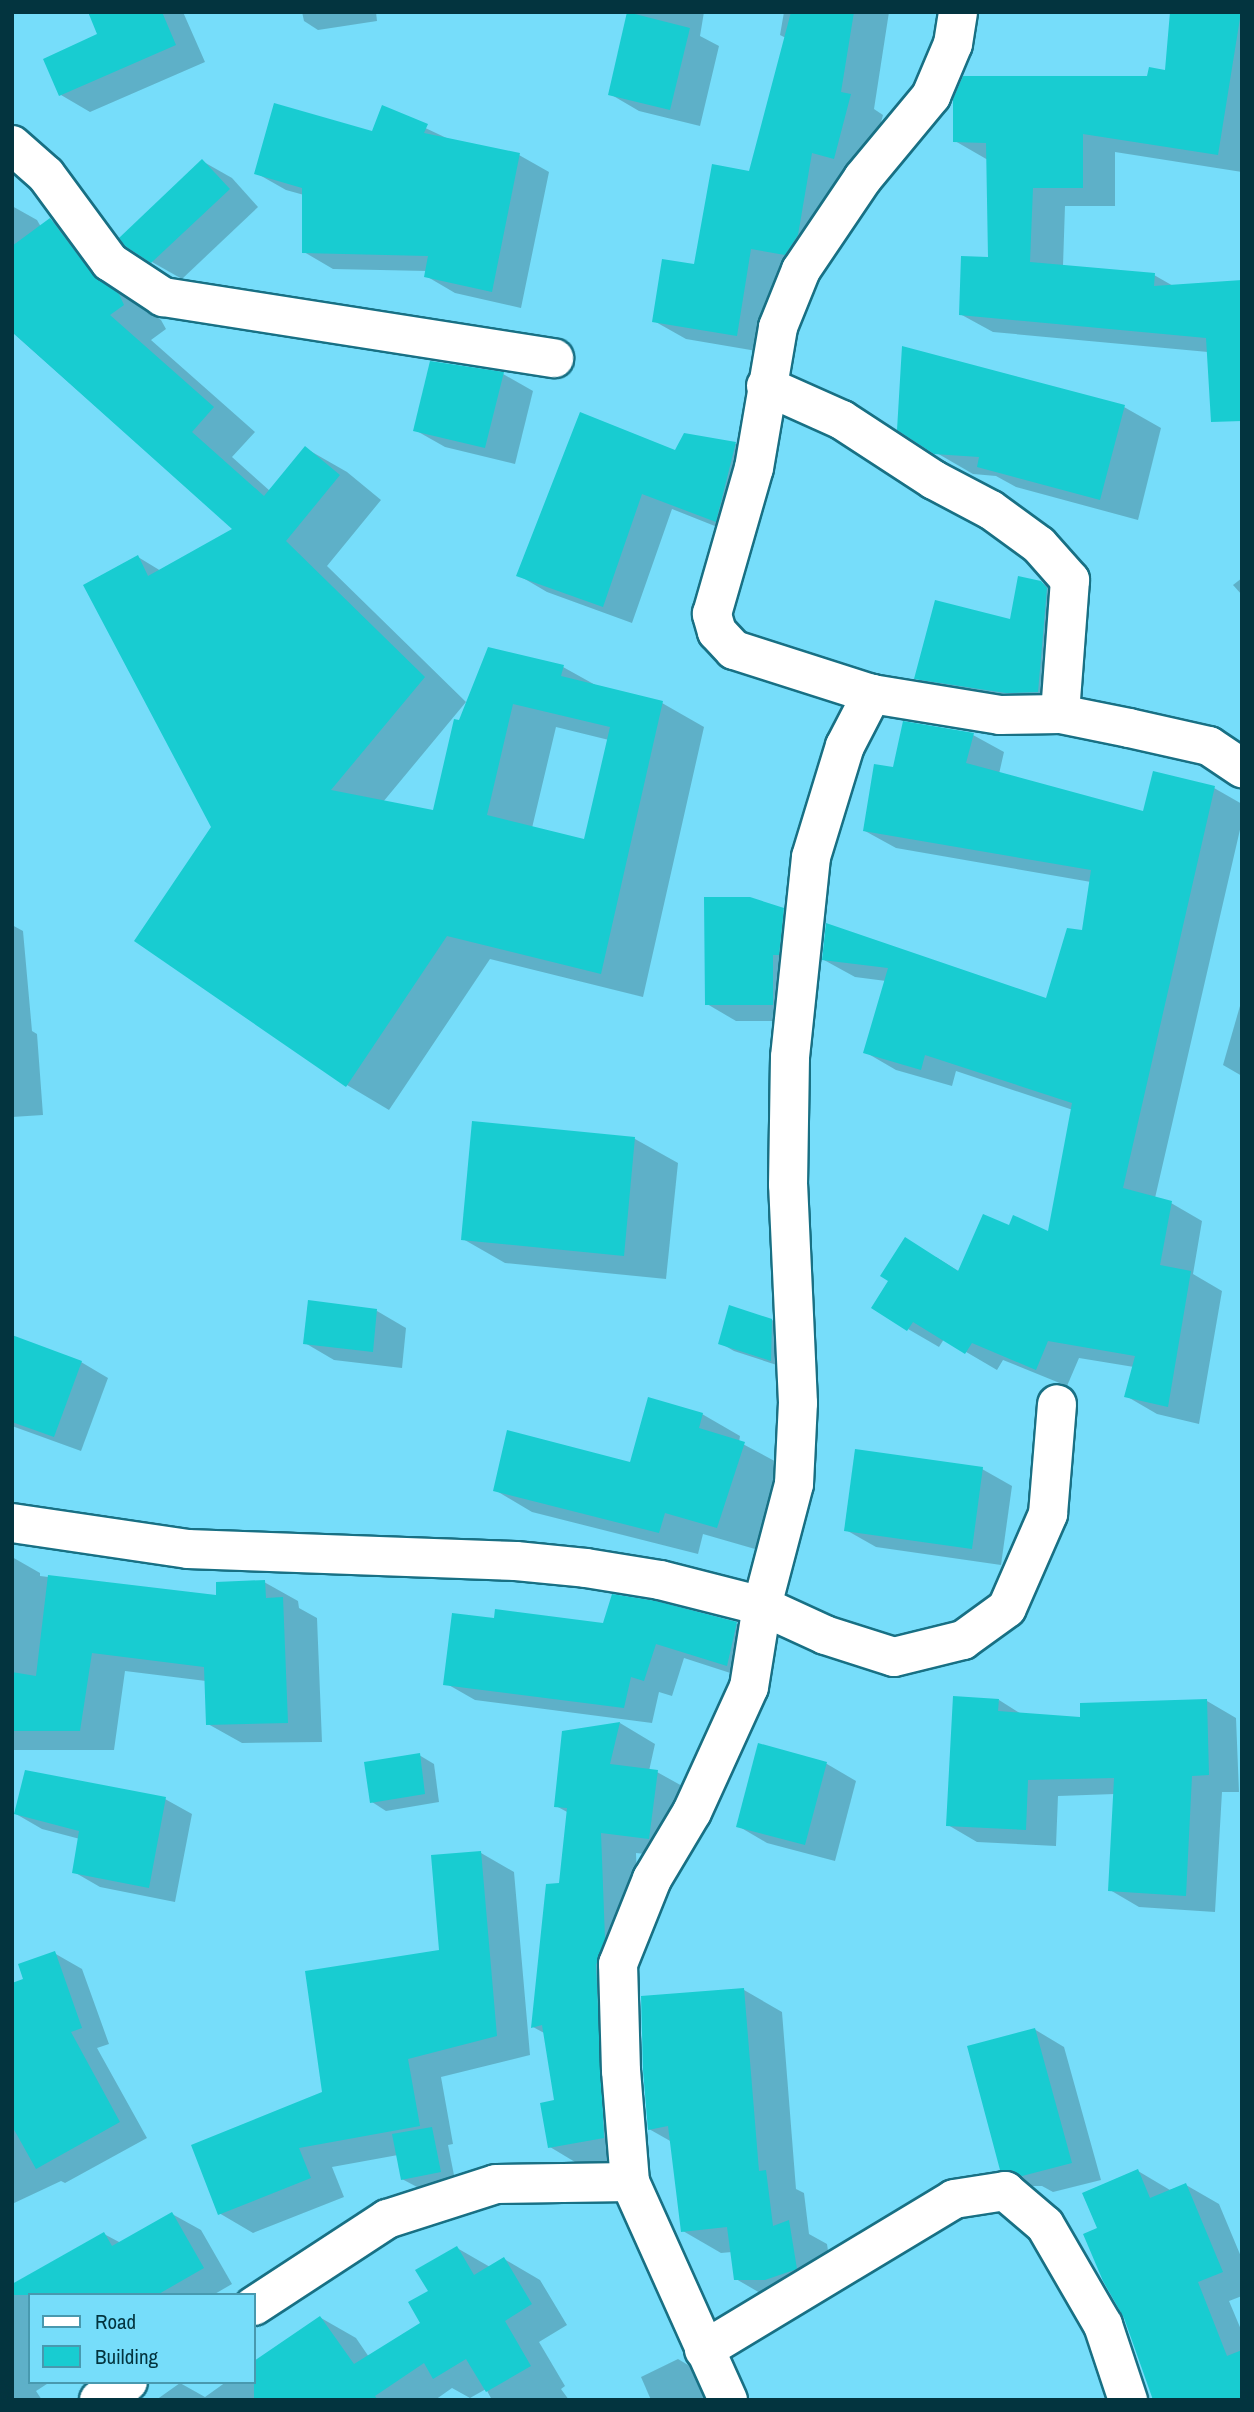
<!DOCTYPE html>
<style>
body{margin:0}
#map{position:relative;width:1254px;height:2412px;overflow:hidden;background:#76ddfa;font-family:"Archivo Narrow",sans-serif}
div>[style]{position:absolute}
.shadow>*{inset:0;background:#0003}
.building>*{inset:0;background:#18ccd1}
.roads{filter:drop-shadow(2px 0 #187084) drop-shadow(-2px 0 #187084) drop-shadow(0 2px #187084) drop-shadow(0 -2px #187084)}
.street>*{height:38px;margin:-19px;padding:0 19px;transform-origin:19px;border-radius:19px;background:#fff}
span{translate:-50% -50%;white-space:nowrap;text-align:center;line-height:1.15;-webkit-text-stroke:6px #76ddfa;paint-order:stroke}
.frame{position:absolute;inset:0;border:14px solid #03343f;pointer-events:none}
.legend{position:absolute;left:28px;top:2293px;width:228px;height:91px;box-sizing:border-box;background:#76ddfa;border:2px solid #4899af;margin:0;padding:9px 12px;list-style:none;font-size:21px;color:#03343f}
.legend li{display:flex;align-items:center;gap:14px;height:35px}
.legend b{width:35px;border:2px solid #4899af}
</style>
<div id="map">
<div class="shadow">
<i style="clip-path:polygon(90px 12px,183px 12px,205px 62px,90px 112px,61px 95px,100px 35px)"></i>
<i style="clip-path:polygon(302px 12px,376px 12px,377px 21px,318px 30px,304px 21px)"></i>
<i style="clip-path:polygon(629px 12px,704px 12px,700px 36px,719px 46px,700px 126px,639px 111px,610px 94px)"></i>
<i style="clip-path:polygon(784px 12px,889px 12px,874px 109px,883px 115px,867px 176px,844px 170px,830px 254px,769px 353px,686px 339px,654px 321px,695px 266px,750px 173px,786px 38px,780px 35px)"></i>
<i style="clip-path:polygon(1172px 12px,1242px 12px,1242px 172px,1115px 152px,1115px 206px,1065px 206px,1063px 266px,1154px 275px,1175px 287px,1242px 282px,1208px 352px,993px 332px,960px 314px,989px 259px,988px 160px,955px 141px,1167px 72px)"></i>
<i style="clip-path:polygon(383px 108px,455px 142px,519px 155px,549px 172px,521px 308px,455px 293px,426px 276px,427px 271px,333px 269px,304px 252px,304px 195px,286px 190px,256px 173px,373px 133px)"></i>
<i style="clip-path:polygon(202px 161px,232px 178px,258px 207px,182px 279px,152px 262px)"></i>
<i style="clip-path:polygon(evenodd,12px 206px,37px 220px,41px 227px,50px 220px,92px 244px,135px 302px,161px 320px,166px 329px,151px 340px,255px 432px,232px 457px,270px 491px,305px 448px,347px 472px,381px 500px,327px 566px,466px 702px,383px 802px,434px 812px,460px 723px,563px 667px,599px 687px,662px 703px,704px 727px,643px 997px,490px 959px,389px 1110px,347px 1085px,136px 941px,213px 828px,138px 557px,161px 571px,235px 530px,12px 332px,12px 206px,556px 727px,609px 740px,585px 841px,532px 828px,556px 727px)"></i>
<i style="clip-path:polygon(503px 374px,533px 391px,515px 464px,445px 447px,415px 430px)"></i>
<i style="clip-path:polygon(1124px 407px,1161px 428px,1138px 520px,1016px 487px,996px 476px,973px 474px,935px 452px)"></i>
<i style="clip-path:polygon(684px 435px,736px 444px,765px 461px,745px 538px,672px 509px,632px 623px,547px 592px,518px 575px,676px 452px)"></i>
<i style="clip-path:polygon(1242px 578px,1242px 595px,1233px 585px)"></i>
<i style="clip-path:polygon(1041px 582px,1071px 600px,1067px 709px,946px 695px,916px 678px,1011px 621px)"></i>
<i style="clip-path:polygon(973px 735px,1004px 752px,999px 774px,1144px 813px,1214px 788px,1242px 804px,1242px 821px,1155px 1198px,1171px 1203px,1202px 1221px,1193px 1274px,1222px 1291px,1199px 1424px,1157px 1414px,1126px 1396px,1134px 1367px,1079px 1358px,1067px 1386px,1003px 1360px,997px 1370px,944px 1339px,939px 1347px,908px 1329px,936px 1257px,960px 1272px,1010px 1228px,1049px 1234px,1073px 1110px,956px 1071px,952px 1086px,896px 1070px,865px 1052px,886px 981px,855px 977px,824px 960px,828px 925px,1047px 1001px,1084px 932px,1091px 882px,896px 848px,865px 831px,894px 769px)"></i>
<i style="clip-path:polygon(783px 910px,813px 927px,802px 1021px,736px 1021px,707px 1004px)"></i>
<i style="clip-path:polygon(12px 925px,23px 931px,32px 1031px,37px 1034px,43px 1115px,12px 1117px)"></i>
<i style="clip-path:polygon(1242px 999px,1242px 1076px,1223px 1065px)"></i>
<i style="clip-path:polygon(473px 1123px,635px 1139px,678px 1163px,666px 1279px,505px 1263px,463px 1239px)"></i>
<i style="clip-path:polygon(377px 1311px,406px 1328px,402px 1368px,334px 1360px,305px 1343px)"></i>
<i style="clip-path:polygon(772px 1320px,786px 1329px,786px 1368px,734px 1351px,720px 1343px)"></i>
<i style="clip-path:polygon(12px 1337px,81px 1362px,108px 1378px,81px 1451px,12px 1426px)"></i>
<i style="clip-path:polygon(702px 1414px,740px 1436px,739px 1442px,782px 1465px,755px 1549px,703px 1534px,698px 1554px,532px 1512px,495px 1490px,631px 1464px)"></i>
<i style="clip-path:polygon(982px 1469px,1012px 1486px,1001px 1565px,876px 1547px,846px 1530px)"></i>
<i style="clip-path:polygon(12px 1557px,40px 1573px,40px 1576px,218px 1597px,264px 1582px,298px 1601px,299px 1608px,317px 1618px,322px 1742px,242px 1743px,208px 1724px,206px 1681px,125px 1671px,114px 1750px,12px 1750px)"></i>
<i style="clip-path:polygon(655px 1603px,737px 1624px,765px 1640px,755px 1681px,684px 1658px,672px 1696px,659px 1692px,652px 1723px,475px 1700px,447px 1684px,495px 1620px,604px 1625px)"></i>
<i style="clip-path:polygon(999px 1700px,1023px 1715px,1082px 1719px,1207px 1701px,1236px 1718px,1239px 1792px,1222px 1792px,1215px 1912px,1139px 1907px,1110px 1890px,1115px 1794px,1058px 1796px,1056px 1846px,977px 1842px,948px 1825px)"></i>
<i style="clip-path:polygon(620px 1723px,655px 1744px,649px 1771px,657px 1772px,693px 1792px,684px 1858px,636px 1853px,640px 1960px,631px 1986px,640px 2158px,585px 2168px,550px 2147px,556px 2102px,546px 2034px,533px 2027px,561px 1885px,569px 1813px,556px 1806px,564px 1732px)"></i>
<i style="clip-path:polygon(759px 1745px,827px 1764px,856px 1781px,835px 1861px,767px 1843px,738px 1826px)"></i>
<i style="clip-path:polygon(419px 1755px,434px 1764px,439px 1802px,386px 1811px,372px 1802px)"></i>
<i style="clip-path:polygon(165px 1799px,192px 1814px,175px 1902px,100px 1887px,74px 1872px,80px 1839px,42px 1829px,16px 1814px)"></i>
<i style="clip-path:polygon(481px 1853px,514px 1872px,530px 2055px,441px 2077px,453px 2144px,448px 2145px,455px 2180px,417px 2187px,402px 2179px,398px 2155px,332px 2167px,344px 2197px,253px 2233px,219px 2213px,324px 2094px,441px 1952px)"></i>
<i style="clip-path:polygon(54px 1953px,82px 1969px,109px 2044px,97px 2048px,147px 2138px,65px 2183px,61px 2181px,12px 2204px,12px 2117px,25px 1980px)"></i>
<i style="clip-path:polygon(744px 1990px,782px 2012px,796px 2189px,804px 2193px,809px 2234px,827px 2244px,834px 2290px,774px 2301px,736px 2279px,732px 2252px,721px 2253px,683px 2231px,672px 2142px,649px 2129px)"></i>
<i style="clip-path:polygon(1034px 2029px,1064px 2047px,1101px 2180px,1053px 2192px,1042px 2186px,1031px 2186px,1002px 2168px)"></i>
<i style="clip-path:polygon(1138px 2171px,1170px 2190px,1186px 2185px,1219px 2204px,1242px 2259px,1242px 2296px,1229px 2301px,1242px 2332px,1242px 2400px,1099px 2229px)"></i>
<i style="clip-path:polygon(172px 2214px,201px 2230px,232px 2284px,213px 2295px,30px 2295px,30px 2382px,50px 2382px,36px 2391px,42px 2400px,12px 2400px,12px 2296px,104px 2234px,121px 2243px)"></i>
<i style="clip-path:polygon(457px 2248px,490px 2267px,504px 2259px,540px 2280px,567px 2325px,539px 2342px,565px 2386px,561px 2389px,569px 2400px,492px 2400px,486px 2389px,470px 2398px,452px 2388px,435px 2400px,156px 2400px,180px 2383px,205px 2397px,226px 2382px,254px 2382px,254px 2364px,321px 2318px,356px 2338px,369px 2357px,423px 2324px,430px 2291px)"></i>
<i style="clip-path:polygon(678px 2359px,693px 2368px,707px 2400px,651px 2400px,641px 2377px)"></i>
</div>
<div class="building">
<i style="clip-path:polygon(88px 12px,162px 12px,176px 45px,59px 96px,43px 59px,97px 34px)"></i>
<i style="clip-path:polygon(627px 12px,690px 28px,670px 110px,608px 95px)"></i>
<i style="clip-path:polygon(791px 12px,854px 12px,841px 92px,851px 94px,834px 159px,812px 153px,798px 235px,785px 255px,751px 249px,737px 336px,652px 322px,662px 259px,694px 264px,712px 164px,749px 171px)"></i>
<i style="clip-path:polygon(1170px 12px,1241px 12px,1218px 155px,1083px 134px,1083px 188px,1033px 188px,1030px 262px,1155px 273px,1154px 286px,1242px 280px,1242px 421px,1211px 422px,1206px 338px,959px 315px,961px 256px,988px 257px,986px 143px,953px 142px,953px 99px,963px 76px,1147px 76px,1149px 67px,1165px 70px)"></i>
<i style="clip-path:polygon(274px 103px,372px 131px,382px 105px,428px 124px,424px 133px,520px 153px,492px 292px,424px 277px,428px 256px,302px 253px,302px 188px,254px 174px)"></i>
<i style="clip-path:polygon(202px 159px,230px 189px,151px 263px,125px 246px,119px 238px)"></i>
<i style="clip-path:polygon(evenodd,50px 218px,93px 275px,119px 294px,124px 305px,110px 315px,214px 407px,192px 432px,264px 496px,305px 446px,340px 475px,286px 541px,425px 677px,331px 790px,433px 810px,454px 719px,459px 720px,488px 647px,564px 665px,561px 676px,663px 701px,601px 974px,447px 936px,346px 1087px,134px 941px,211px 827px,83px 585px,138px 555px,148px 576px,232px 529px,12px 332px,12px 246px,50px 218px,513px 704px,610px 727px,584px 839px,487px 815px,513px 704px)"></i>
<i style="clip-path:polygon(902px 346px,1125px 405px,1100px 500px,977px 467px,979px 457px,934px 454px,897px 430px)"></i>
<i style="clip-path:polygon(430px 361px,504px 372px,485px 448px,413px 431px)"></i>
<i style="clip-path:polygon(580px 412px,675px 450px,684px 433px,736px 442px,716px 522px,642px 494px,603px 607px,516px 576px)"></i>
<i style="clip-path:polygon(1018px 576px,1041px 581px,1047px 588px,1038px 692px,1006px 693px,914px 679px,935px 600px,1010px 619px)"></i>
<i style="clip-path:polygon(903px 721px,974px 733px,966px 763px,1143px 811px,1153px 771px,1215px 786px,1123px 1188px,1172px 1201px,1160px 1265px,1191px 1271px,1168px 1407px,1124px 1397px,1135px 1356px,1048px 1341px,1036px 1370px,972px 1343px,965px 1354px,913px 1322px,907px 1331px,871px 1308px,888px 1281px,880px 1276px,905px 1237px,958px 1271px,983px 1214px,1009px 1225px,1013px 1215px,1048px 1231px,1072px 1103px,925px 1055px,921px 1070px,863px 1053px,888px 968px,822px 960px,826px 923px,1046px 998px,1067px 928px,1082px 930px,1091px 870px,863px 831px,874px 764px,893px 767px)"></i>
<i style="clip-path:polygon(704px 897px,750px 897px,784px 908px,779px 955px,773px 955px,773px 1005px,705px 1005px)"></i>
<i style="clip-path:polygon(472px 1121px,635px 1137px,624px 1256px,461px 1240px)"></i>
<i style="clip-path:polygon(308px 1300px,377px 1309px,373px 1352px,303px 1344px)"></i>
<i style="clip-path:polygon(729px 1305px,772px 1319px,771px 1361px,718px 1344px)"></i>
<i style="clip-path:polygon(12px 1335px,82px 1361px,54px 1437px,12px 1422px)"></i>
<i style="clip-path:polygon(648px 1397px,703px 1413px,699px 1428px,745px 1442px,717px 1528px,665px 1513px,659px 1533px,493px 1491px,507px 1430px,630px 1462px)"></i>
<i style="clip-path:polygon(855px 1449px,983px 1467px,972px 1549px,844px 1531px)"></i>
<i style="clip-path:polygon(48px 1575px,216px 1595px,216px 1582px,265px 1580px,266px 1598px,283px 1597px,288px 1723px,206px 1725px,204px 1667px,92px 1653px,80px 1731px,12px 1731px,12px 1672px,36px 1676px)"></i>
<i style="clip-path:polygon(612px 1594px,656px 1601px,737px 1622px,727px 1666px,656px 1644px,644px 1681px,631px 1677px,624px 1708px,443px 1685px,452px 1613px,494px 1618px,495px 1609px,603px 1623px)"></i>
<i style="clip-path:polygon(953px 1696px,999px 1699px,998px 1711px,1080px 1717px,1080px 1703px,1207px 1699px,1209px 1775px,1192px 1776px,1186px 1896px,1108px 1891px,1114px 1778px,1028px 1780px,1026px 1830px,946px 1826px)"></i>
<i style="clip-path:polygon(620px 1722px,610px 1764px,658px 1770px,649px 1839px,601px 1833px,605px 1939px,596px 1965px,604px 2138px,548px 2148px,540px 2103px,554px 2100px,542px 2025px,531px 2028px,546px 1884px,559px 1883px,567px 1808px,554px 1807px,562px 1731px)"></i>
<i style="clip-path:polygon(758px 1743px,827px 1762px,805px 1845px,736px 1827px)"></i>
<i style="clip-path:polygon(420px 1753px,425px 1794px,370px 1803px,364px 1762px)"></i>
<i style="clip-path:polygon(25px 1770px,166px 1797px,149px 1888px,72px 1873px,79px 1831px,14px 1814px)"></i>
<i style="clip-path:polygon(481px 1851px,497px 2036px,408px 2059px,420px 2126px,299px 2148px,311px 2178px,218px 2215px,191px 2145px,322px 2092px,305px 1971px,439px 1950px,431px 1855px)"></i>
<i style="clip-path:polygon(55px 1951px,82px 2028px,71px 2032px,120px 2122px,36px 2169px,12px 2126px,12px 1983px,23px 1979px,18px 1964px)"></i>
<i style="clip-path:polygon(744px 1988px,759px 2171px,766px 2170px,773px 2226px,789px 2220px,797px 2269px,765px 2280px,734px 2280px,727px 2227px,681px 2232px,668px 2126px,648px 2130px,643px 2070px,641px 1996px)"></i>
<i style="clip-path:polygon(1035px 2028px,1072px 2163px,1022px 2176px,1011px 2170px,1000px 2170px,967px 2046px)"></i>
<i style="clip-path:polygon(432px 2127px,441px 2172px,401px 2180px,392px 2134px)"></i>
<i style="clip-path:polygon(1138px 2169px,1150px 2198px,1186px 2183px,1223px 2272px,1198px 2282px,1227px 2356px,1242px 2350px,1242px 2400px,1153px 2400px,1124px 2318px,1103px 2281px,1083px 2234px,1097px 2228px,1082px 2193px)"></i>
<i style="clip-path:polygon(172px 2212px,204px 2268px,157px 2295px,12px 2295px,12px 2284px,104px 2232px,112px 2246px)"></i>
<i style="clip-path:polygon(457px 2246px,474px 2275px,504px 2257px,532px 2304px,505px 2321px,531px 2366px,486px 2392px,466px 2359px,433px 2379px,424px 2363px,375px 2396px,378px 2400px,254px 2400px,254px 2361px,320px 2316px,354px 2364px,420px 2323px,408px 2302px,428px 2291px,415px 2270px)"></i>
</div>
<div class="roads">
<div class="street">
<i style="left:12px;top:145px;width:45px;rotate:41.4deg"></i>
<i style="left:46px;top:175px;width:108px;rotate:53.7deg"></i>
<i style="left:110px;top:262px;width:64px;rotate:33.4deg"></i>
<i style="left:163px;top:297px;width:396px;rotate:8.9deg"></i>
<i style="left:766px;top:386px;width:83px;rotate:24.1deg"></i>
<i style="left:842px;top:420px;width:110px;rotate:33.1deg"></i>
<i style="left:934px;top:480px;width:64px;rotate:27.8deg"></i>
<i style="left:991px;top:510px;width:59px;rotate:36.1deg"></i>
<i style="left:1039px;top:545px;width:47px;rotate:48.5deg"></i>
<i style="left:1070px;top:580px;width:134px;rotate:94.3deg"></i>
<i style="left:872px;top:694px;width:145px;rotate:-162.3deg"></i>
<i style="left:734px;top:650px;width:25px;rotate:-133deg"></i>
<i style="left:717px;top:632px;width:19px;rotate:-106deg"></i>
<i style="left:712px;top:614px;width:152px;rotate:-74deg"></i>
<i style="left:754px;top:468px;width:143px;rotate:-80.3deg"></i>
<i style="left:778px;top:327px;width:61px;rotate:-68deg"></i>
<i style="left:801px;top:270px;width:111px;rotate:-56deg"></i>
<i style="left:863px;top:178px;width:107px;rotate:-50.3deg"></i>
<i style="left:931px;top:96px;width:56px;rotate:-67.1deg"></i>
<i style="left:953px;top:44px;width:32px;rotate:-81deg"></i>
<i style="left:12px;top:1523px;width:178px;rotate:8.4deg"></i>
<i style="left:188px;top:1549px;width:328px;rotate:2.1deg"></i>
<i style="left:516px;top:1561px;width:70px;rotate:5.7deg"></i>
<i style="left:586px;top:1568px;width:75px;rotate:9.2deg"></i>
<i style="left:660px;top:1580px;width:105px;rotate:14.3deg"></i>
<i style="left:762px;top:1606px;width:69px;rotate:24.7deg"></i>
<i style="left:825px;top:1635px;width:72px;rotate:17.7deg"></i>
<i style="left:894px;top:1657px;width:71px;rotate:-13.8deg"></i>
<i style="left:963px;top:1640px;width:54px;rotate:-36deg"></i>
<i style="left:1007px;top:1608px;width:103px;rotate:-66.4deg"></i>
<i style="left:1048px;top:1514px;width:110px;rotate:-85.3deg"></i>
<i style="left:254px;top:2306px;width:159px;rotate:-33.2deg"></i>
<i style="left:387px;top:2219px;width:114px;rotate:-17.8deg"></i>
<i style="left:496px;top:2184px;width:134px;rotate:-0.9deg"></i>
<i style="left:704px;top:2350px;width:292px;rotate:-31.1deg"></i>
<i style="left:954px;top:2199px;width:52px;rotate:-8.9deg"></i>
<i style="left:1005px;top:2191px;width:52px;rotate:40.4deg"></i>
<i style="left:1045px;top:2225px;width:116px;rotate:59.9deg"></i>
<i style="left:1103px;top:2325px;width:79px;rotate:71.6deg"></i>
<i style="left:99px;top:2400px;width:34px;rotate:-32deg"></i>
<i style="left:728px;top:2400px;width:239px;rotate:-114.2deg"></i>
<i style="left:630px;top:2182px;width:111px;rotate:-94.6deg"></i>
<i style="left:621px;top:2071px;width:107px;rotate:-91.6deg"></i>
<i style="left:618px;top:1964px;width:92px;rotate:-68.2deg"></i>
<i style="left:652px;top:1879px;width:78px;rotate:-59.2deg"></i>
<i style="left:692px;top:1812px;width:137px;rotate:-65.5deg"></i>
<i style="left:749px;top:1687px;width:82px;rotate:-80.9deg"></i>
<i style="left:762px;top:1606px;width:126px;rotate:-75.3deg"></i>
<i style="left:794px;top:1484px;width:81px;rotate:-87.2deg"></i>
<i style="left:798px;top:1403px;width:218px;rotate:-92.6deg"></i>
<i style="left:788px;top:1185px;width:128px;rotate:-89.1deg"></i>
<i style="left:790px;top:1057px;width:201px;rotate:-84deg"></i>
<i style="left:811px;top:857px;width:116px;rotate:-73deg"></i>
<i style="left:845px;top:746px;width:59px;rotate:-62.6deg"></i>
<i style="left:872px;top:694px;width:130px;rotate:9.3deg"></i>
<i style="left:1000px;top:715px;width:60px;rotate:-1deg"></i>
<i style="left:1060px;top:714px;width:70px;rotate:11.5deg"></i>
<i style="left:1129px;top:728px;width:82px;rotate:12.7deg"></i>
<i style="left:1209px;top:746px;width:40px;rotate:34deg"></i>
</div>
</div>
<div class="frame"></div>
<ul class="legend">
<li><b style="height:9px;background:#fff"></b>Road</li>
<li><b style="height:19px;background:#18ccd1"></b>Building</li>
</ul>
</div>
